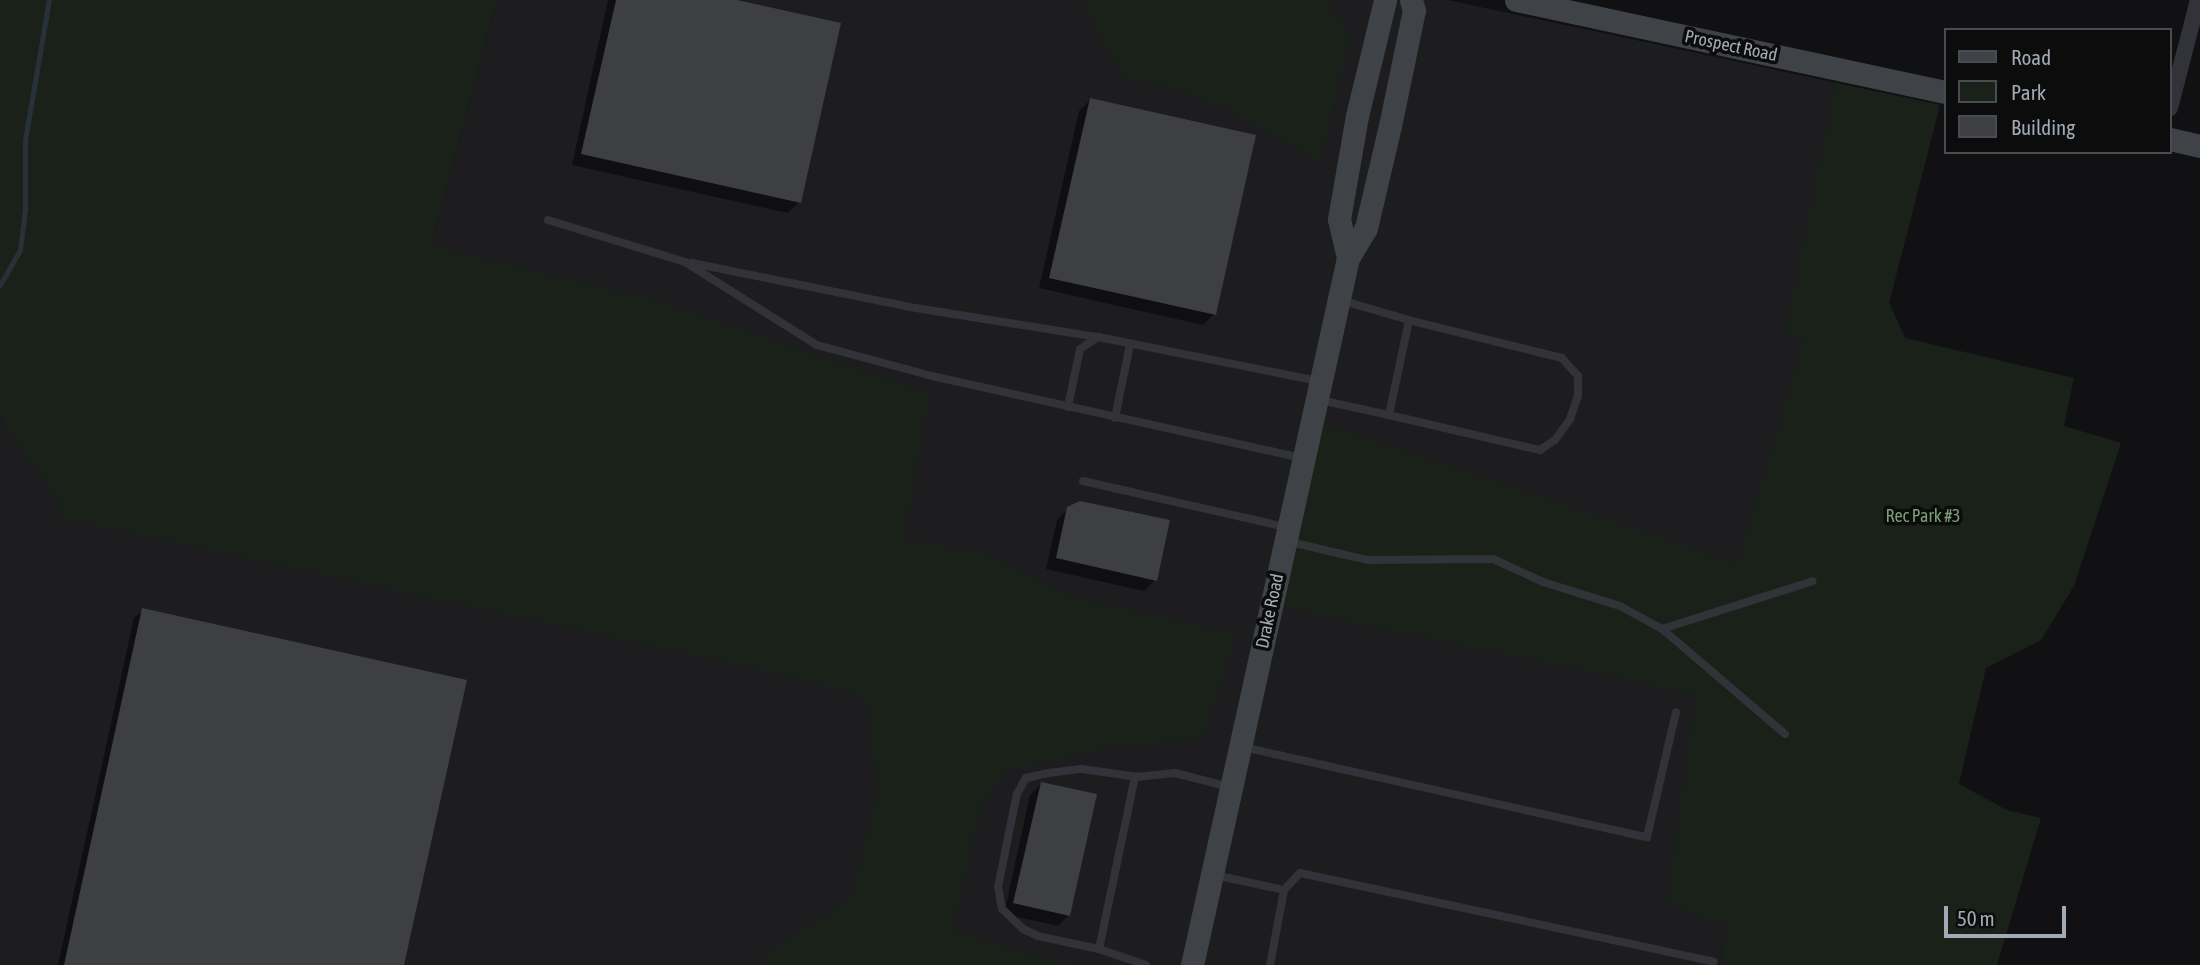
<!DOCTYPE html>
<style>
body{margin:0}
#map{position:relative;width:2200px;height:965px;overflow:hidden;background:#111113;font-family:"Asap Condensed",sans-serif}
div>[style]{position:absolute}
.built>*{inset:0;background:#1d1d20}
.green>*{inset:0;background:#192119}
.shadow>*{inset:0;background:#0007}
.stream>*{height:5px;margin:-2.5px;padding:0 2.5px;transform-origin:2.5px;border-radius:2.5px;background:#263237}
.building>*{inset:0;background:#3d3f43}
.lane>*{height:8px;margin:-4px;padding:0 4px;transform-origin:4px;border-radius:4px;background:#313338}
.street>*{height:16px;margin:-8px;padding:0 8px;transform-origin:8px;border-radius:8px;background:#313338}
.secondary>*{height:23px;margin:-11.5px;padding:0 11.5px;transform-origin:11.5px;border-radius:11.5px;background:#3f4348}
span{translate:-50% -50%;white-space:nowrap;text-align:center;line-height:1.15;-webkit-text-stroke:7px #0c0c0d;paint-order:stroke}
.street-label{font-size:18px;color:#a1aab5}
.park-label{font-size:18px;color:#7aa176}
.legend{position:absolute;left:1944px;top:28px;width:228px;height:126px;box-sizing:border-box;background:#0c0c0d;border:2px solid #484b50;margin:0;padding:9px 12px;list-style:none;font-size:21px;color:#a1aab5}
.legend li{display:flex;align-items:center;gap:14px;height:35px}
.legend b{width:35px;border:2px solid #484b50}
.scale{position:absolute;left:1944px;top:906px;width:122px;height:32px;box-sizing:border-box;border:4px solid #a1aab5;border-top:0;padding-left:9px;font-size:21px;line-height:24px;white-space:nowrap;color:#a1aab5;-webkit-text-stroke:5px #0c0c0d;paint-order:stroke}
</style>
<div id="map">
<div class="built">
<i style="clip-path:polygon(497px 0,1448px 0,1940px 105px,1719px 965px,0 965px,0 418px,59px 499px,431px 246px)"></i>
</div>
<div class="green">
<i style="clip-path:polygon(0 0,497px 0,431px 246px,654px 300px,929px 394px,904px 540px,983px 553px,1077px 599px,1235px 633px,1221px 686px,1201px 739px,1107px 747px,1006px 772px,982px 802px,952px 930px,1017px 952px,1079px 965px,757px 965px,763px 957px,851px 898px,878px 790px,865px 696px,768px 671px,58px 517px,59px 500px,0 418px)"></i>
<i style="clip-path:polygon(1082px 0,1326px 0,1350px 36px,1320px 161px,1229px 110px,1166px 85px,1128px 81px,1098px 36px)"></i>
<i style="clip-path:polygon(1836px 83px,1940px 105px,1889px 302px,1905px 338px,2074px 378px,2064px 426px,2121px 443px,2074px 586px,2041px 640px,1986px 668px,1959px 784px,2007px 810px,2041px 818px,1997px 965px,1719px 965px,1728px 927px,1667px 902px,1696px 694px,1283px 607px,1324px 424px,1738px 564px,1804px 340px,1785px 333px)"></i>
</div>
<div class="shadow">
<i style="clip-path:polygon(608px 0,729px 0,799px 202px,788px 213px,572px 165px)"></i>
<i style="clip-path:polygon(1090px 100px,1214px 314px,1203px 325px,1039px 288px,1079px 111px)"></i>
<i style="clip-path:polygon(1068px 509px,1155px 580px,1144px 591px,1046px 569px,1057px 520px)"></i>
<i style="clip-path:polygon(143px 610px,402px 965px,58px 965px,134px 618px)"></i>
<i style="clip-path:polygon(1041px 784px,1069px 915px,1058px 926px,1004px 914px,1030px 795px)"></i>
</div>
<div class="stream">
<i style="left:0;top:285px;width:40px;rotate:-60.3deg"></i>
<i style="left:20px;top:250px;width:39px;rotate:-83deg"></i>
<i style="left:25px;top:211px;width:71px;rotate:-90deg"></i>
<i style="left:25px;top:140px;width:142px;rotate:-80.3deg"></i>
</div>
<div class="building">
<i style="clip-path:polygon(616px 0,737px 0,841px 23px,801px 203px,581px 154px)"></i>
<i style="clip-path:polygon(1090px 98px,1256px 135px,1216px 315px,1049px 278px)"></i>
<i style="clip-path:polygon(1080px 501px,1170px 520px,1157px 581px,1056px 558px,1067px 507px)"></i>
<i style="clip-path:polygon(142px 608px,467px 680px,404px 965px,64px 965px)"></i>
<i style="clip-path:polygon(1041px 782px,1097px 794px,1070px 916px,1013px 903px)"></i>
</div>
<div class="lane">
<i style="left:548px;top:220px;width:143px;rotate:17deg"></i>
<i style="left:685px;top:262px;width:156px;rotate:32.2deg"></i>
<i style="left:817px;top:345px;width:119px;rotate:15.1deg"></i>
<i style="left:932px;top:376px;width:378px;rotate:12.5deg"></i>
<i style="left:692px;top:263px;width:228px;rotate:11.4deg"></i>
<i style="left:916px;top:308px;width:184px;rotate:9.1deg"></i>
<i style="left:1320px;top:400px;width:71px;rotate:12.3deg"></i>
<i style="left:1389px;top:415px;width:97px;rotate:-78.1deg"></i>
<i style="left:1409px;top:320px;width:72px;rotate:-163.8deg"></i>
<i style="left:1068px;top:407px;width:59px;rotate:-78.3deg"></i>
<i style="left:1080px;top:349px;width:22px;rotate:-34deg"></i>
<i style="left:1098px;top:337px;width:224px;rotate:11.3deg"></i>
<i style="left:1389px;top:415px;width:155px;rotate:13.1deg"></i>
<i style="left:1540px;top:450px;width:18px;rotate:-34deg"></i>
<i style="left:1555px;top:440px;width:26px;rotate:-54deg"></i>
<i style="left:1570px;top:419px;width:24px;rotate:-71deg"></i>
<i style="left:1578px;top:396px;width:20px;rotate:-90deg"></i>
<i style="left:1578px;top:376px;width:24px;rotate:-132deg"></i>
<i style="left:1562px;top:358px;width:158px;rotate:-166.1deg"></i>
<i style="left:1115px;top:418px;width:76px;rotate:-78.5deg"></i>
<i style="left:1083px;top:481px;width:208px;rotate:12.8deg"></i>
<i style="left:1286px;top:541px;width:83px;rotate:13.2deg"></i>
<i style="left:1367px;top:560px;width:126px;rotate:-0.5deg"></i>
<i style="left:1493px;top:559px;width:55px;rotate:24.7deg"></i>
<i style="left:1543px;top:582px;width:81px;rotate:17.3deg"></i>
<i style="left:1620px;top:606px;width:48px;rotate:28.7deg"></i>
<i style="left:1785px;top:734px;width:162px;rotate:-139.5deg"></i>
<i style="left:1662px;top:629px;width:158px;rotate:-17.6deg"></i>
<i style="left:1243px;top:747px;width:414px;rotate:12.6deg"></i>
<i style="left:1647px;top:837px;width:128px;rotate:-76.9deg"></i>
<i style="left:1215px;top:875px;width:71px;rotate:12.3deg"></i>
<i style="left:1284px;top:890px;width:23px;rotate:-47deg"></i>
<i style="left:1300px;top:873px;width:423px;rotate:12.1deg"></i>
<i style="left:1099px;top:949px;width:62px;rotate:-168deg"></i>
<i style="left:1038px;top:936px;width:17px;rotate:-155deg"></i>
<i style="left:1023px;top:929px;width:29px;rotate:-136deg"></i>
<i style="left:1002px;top:909px;width:22px;rotate:-100deg"></i>
<i style="left:998px;top:887px;width:95px;rotate:-78.5deg"></i>
<i style="left:1017px;top:794px;width:18px;rotate:-61deg"></i>
<i style="left:1026px;top:778px;width:23px;rotate:-13deg"></i>
<i style="left:1048px;top:773px;width:34px;rotate:-7deg"></i>
<i style="left:1082px;top:769px;width:57px;rotate:8.1deg"></i>
<i style="left:1146px;top:965px;width:50px;rotate:-161.2deg"></i>
<i style="left:1099px;top:949px;width:176px;rotate:-78.2deg"></i>
<i style="left:1135px;top:777px;width:40px;rotate:-5.7deg"></i>
<i style="left:1175px;top:773px;width:57px;rotate:14.3deg"></i>
<i style="left:1270px;top:965px;width:76px;rotate:-79.4deg"></i>
</div>
<div class="street">
<i style="left:2170px;top:108px;width:112px;rotate:-75.5deg"></i>
</div>
<div class="secondary">
<i style="left:1516px;top:0;width:440px;rotate:12.1deg"></i>
<i style="left:2170px;top:139px;width:31px;rotate:13deg"></i>
<i style="left:1348px;top:258px;width:40px;rotate:-103deg"></i>
<i style="left:1339px;top:219px;width:105px;rotate:-80.1deg"></i>
<i style="left:1357px;top:116px;width:119px;rotate:-76.4deg"></i>
<i style="left:1192px;top:965px;width:724px;rotate:-77.56deg"></i>
<i style="left:1348px;top:258px;width:35px;rotate:-59deg"></i>
<i style="left:1366px;top:228px;width:105px;rotate:-76.8deg"></i>
<i style="left:1390px;top:126px;width:118px;rotate:-78.3deg"></i>
<i style="left:1414px;top:10px;width:10px;rotate:-107deg"></i>
</div>
<div class="street-label">
<span style="left:1731px;top:46px;rotate:12deg">Prospect Road</span>
<span style="left:1270px;top:611px;rotate:-78deg">Drake Road</span>
</div>
<div class="park-label">
<span style="left:1923px;top:516px">Rec Park #3</span>
</div>
<ul class="legend">
<li><b style="height:9px;background:#3f4348"></b>Road</li>
<li><b style="height:19px;background:#192119"></b>Park</li>
<li><b style="height:19px;background:#3d3f43"></b>Building</li>
</ul>
<div class="scale">50 m</div>
</div>
